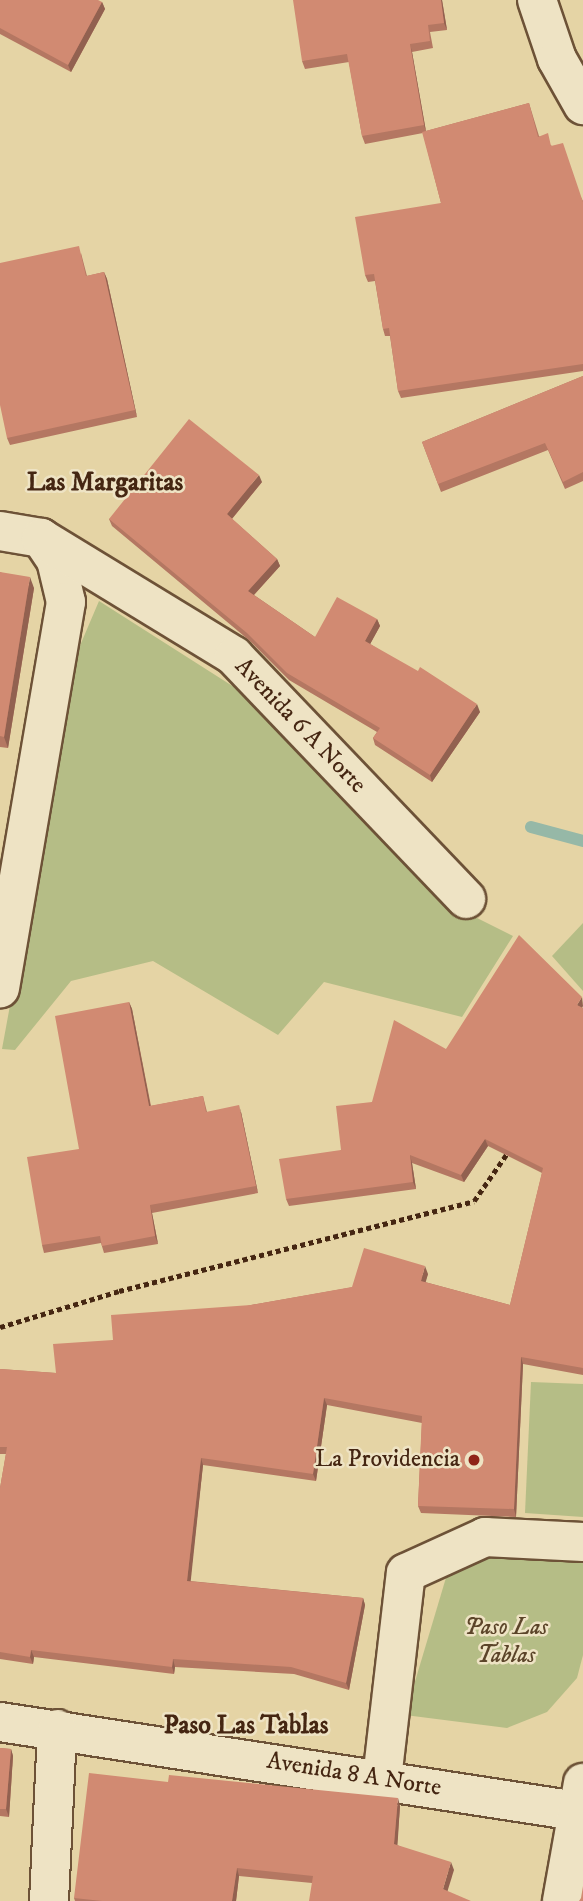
<!DOCTYPE html>
<style>
body{margin:0}
#map{position:relative;width:583px;height:1901px;overflow:hidden;background:#e5d4a5;font-family:"IM FELL DW Pica",serif}
div>[style]{position:absolute}
.green>*{inset:0;background:#b5bd86}
.stream>*{height:12px;margin:-6px;padding:0 6px;transform-origin:6px;border-radius:6px;background:#96b8a7}
.path>*{height:4.5px;margin-top:-2.25px;transform-origin:0;background:repeating-linear-gradient(90deg,#452612 0 5px,transparent 0 8.5px)}
.roads{filter:drop-shadow(2px 0 #6d5237) drop-shadow(-2px 0 #6d5237) drop-shadow(0 2px #6d5237) drop-shadow(0 -2px #6d5237)}
.minor>*{height:38px;margin:-19px;padding:0 19px;transform-origin:19px;border-radius:19px;background:#eee3c4}
.wall>*{inset:0;background:#b47762}
.shaded-wall>*{inset:0;background:#926150}
.building>*{inset:0;background:#d18a72}
.dots>*{width:19px;height:19px;translate:-50% -50%;box-sizing:border-box;border:4px solid #eee3c4;border-radius:50%}
span{translate:-50% -50%;white-space:nowrap;text-align:center;line-height:1.15;-webkit-text-stroke:5px #eee3c4;paint-order:stroke}
.street-label{font-size:24px;color:#452612}
.poi-label{font-size:24px;color:#452612}
.right{translate:-100% -50%;text-align:right}
.park-label{font-size:24px;color:#5b4429;font-style:italic}
.neighbourhood-label{font-size:26px;color:#452612;font-weight:700}
</style>
<div id="map">
<div class="green">
<i style="clip-path:polygon(99px 601px,259px 703px,453px 906px,513px 936px,462px 1017px,324px 982px,278px 1035px,153px 961px,71px 981px,15px 1050px,2px 1049px,73px 662px)"></i>
<i style="clip-path:polygon(583px 923px,583px 991px,552px 956px)"></i>
<i style="clip-path:polygon(531px 1382px,583px 1384px,583px 1517px,525px 1513px)"></i>
<i style="clip-path:polygon(502px 1543px,583px 1554px,583px 1655px,577px 1678px,547px 1712px,507px 1728px,405px 1715px,448px 1571px)"></i>
</div>
<div class="stream">
<i style="left:531px;top:827px;width:54px;rotate:15.1deg"></i>
</div>
<div class="path">
<i style="left:0;top:1327px;width:124px;rotate:-16.8deg"></i>
<i style="left:119px;top:1291px;width:366px;rotate:-14.2deg"></i>
<i style="left:474px;top:1201px;width:60px;rotate:-55.2deg"></i>
</div>
<div class="roads">
<div class="minor">
<i style="left:537px;top:0;width:62px;rotate:71.3deg"></i>
<i style="left:557px;top:59px;width:53px;rotate:60.5deg"></i>
<i style="left:0;top:531px;width:42px;rotate:9.7deg"></i>
<i style="left:41px;top:538px;width:27px;rotate:56deg"></i>
<i style="left:56px;top:560px;width:43px;rotate:76.6deg"></i>
<i style="left:66px;top:602px;width:392px;rotate:99.7deg"></i>
<i style="left:41px;top:538px;width:226px;rotate:31.4deg"></i>
<i style="left:234px;top:656px;width:336px;rotate:46.3deg"></i>
<i style="left:0;top:1722px;width:590px;rotate:8.78deg"></i>
<i style="left:382px;top:1779px;width:207px;rotate:-83.4deg"></i>
<i style="left:406px;top:1573px;width:87px;rotate:-24.5deg"></i>
<i style="left:485px;top:1537px;width:98px;rotate:2.9deg"></i>
<i style="left:49px;top:1901px;width:172px;rotate:-87.3deg"></i>
<i style="left:562px;top:1901px;width:120px;rotate:-79.9deg"></i>
</div>
</div>
<div class="wall">
<i style="clip-path:polygon(0 0,102px 2px,105px 9px,71px 72px,0 34px)"></i>
<i style="clip-path:polygon(442px 0,447px 30px,430px 32px,433px 48px,412px 52px,426px 131px,529px 103px,539px 136px,552px 146px,583px 201px,583px 371px,401px 398px,398px 391px,390px 336px,385px 336px,383px 329px,375px 281px,368px 282px,365px 275px,441px 203px,423px 133px,365px 144px,362px 136px,349px 62px,305px 69px,302px 61px)"></i>
<i style="clip-path:polygon(81px 253px,87px 276px,104px 272px,107px 279px,137px 417px,10px 445px,7px 438px)"></i>
<i style="clip-path:polygon(583px 376px,583px 481px,565px 489px,548px 450px,441px 492px,422px 442px)"></i>
<i style="clip-path:polygon(262px 482px,232px 519px,277px 559px,280px 566px,254px 595px,315px 637px,377px 619px,380px 626px,370px 644px,480px 712px,432px 782px,375px 745px,373px 738px,377px 732px,289px 680px,250px 641px,112px 526px,109px 519px)"></i>
<i style="clip-path:polygon(0 572px,34px 588px,8px 748px,0 747px)"></i>
<i style="clip-path:polygon(129px 1002px,132px 1009px,151px 1106px,203px 1096px,207px 1112px,241px 1112px,258px 1193px,152px 1213px,158px 1244px,104px 1253px,101px 1243px,44px 1253px,42px 1245px,79px 1149px)"></i>
<i style="clip-path:polygon(582px 1008px,583px 1375px,523px 1364px,516px 1517px,421px 1513px,418px 1506px,422px 1423px,327px 1405px,316px 1481px,203px 1465px,190px 1581px,363px 1598px,365px 1605px,349px 1690px,294px 1674px,175px 1667px,174px 1674px,34px 1657px,33px 1664px,0 1659px,0 1488px,6px 1454px,0 1454px,0 1369px,56px 1373px,113px 1340px,251px 1305px,428px 1274px,425px 1282px,510px 1305px,542px 1173px,488px 1146px,464px 1182px,412px 1163px,416px 1189px,289px 1206px,286px 1199px,341px 1150px,372px 1102px,446px 1049px)"></i>
<i style="clip-path:polygon(0 1748px,11px 1749px,13px 1756px,9px 1817px,0 1816px)"></i>
<i style="clip-path:polygon(168px 1782px,400px 1806px,397px 1845px,454px 1870px,312px 1883px,239px 1876px,236px 1901px,75px 1901px,74px 1898px)"></i>
</div>
<div class="shaded-wall">
<i style="clip-path:polygon(441px 0,442px 0,447px 30px,444px 23px)"></i>
<i style="clip-path:polygon(102px 2px,105px 9px,71px 72px,68px 65px)"></i>
<i style="clip-path:polygon(410px 44px,412px 52px,426px 132px,424px 125px)"></i>
<i style="clip-path:polygon(104px 272px,107px 279px,137px 417px,135px 410px)"></i>
<i style="clip-path:polygon(259px 475px,262px 482px,230px 521px,227px 514px)"></i>
<i style="clip-path:polygon(277px 559px,280px 566px,251px 598px,248px 591px)"></i>
<i style="clip-path:polygon(30px 577px,34px 588px,8px 748px,4px 737px)"></i>
<i style="clip-path:polygon(377px 619px,380px 626px,368px 648px,365px 641px)"></i>
<i style="clip-path:polygon(477px 704px,480px 712px,432px 782px,430px 775px)"></i>
<i style="clip-path:polygon(582px 997px,583px 1006px,580px 1012px,577px 1005px)"></i>
<i style="clip-path:polygon(129px 1002px,132px 1009px,152px 1114px,149px 1106px)"></i>
<i style="clip-path:polygon(239px 1105px,241px 1112px,258px 1193px,256px 1186px)"></i>
<i style="clip-path:polygon(485px 1139px,488px 1146px,464px 1182px,461px 1175px)"></i>
<i style="clip-path:polygon(410px 1155px,412px 1163px,416px 1189px,413px 1182px)"></i>
<i style="clip-path:polygon(150px 1205px,152px 1213px,158px 1244px,155px 1236px)"></i>
<i style="clip-path:polygon(425px 1266px,428px 1274px,424px 1288px,421px 1281px)"></i>
<i style="clip-path:polygon(521px 1357px,523px 1364px,516px 1517px,514px 1509px)"></i>
<i style="clip-path:polygon(324px 1398px,327px 1405px,316px 1481px,313px 1474px)"></i>
<i style="clip-path:polygon(201px 1458px,203px 1465px,190px 1588px,187px 1581px)"></i>
<i style="clip-path:polygon(363px 1598px,365px 1605px,349px 1690px,346px 1683px)"></i>
<i style="clip-path:polygon(31px 1650px,34px 1657px,33px 1664px,30px 1657px)"></i>
<i style="clip-path:polygon(173px 1659px,175px 1667px,174px 1674px,172px 1667px)"></i>
<i style="clip-path:polygon(11px 1749px,13px 1756px,9px 1817px,6px 1809px)"></i>
<i style="clip-path:polygon(398px 1798px,400px 1806px,397px 1852px,394px 1844px)"></i>
<i style="clip-path:polygon(451px 1862px,454px 1870px,446px 1896px,443px 1889px)"></i>
<i style="clip-path:polygon(237px 1868px,239px 1876px,236px 1901px,232px 1901px)"></i>
</div>
<div class="building">
<i style="clip-path:polygon(0 0,98px 0,102px 2px,68px 65px,0 28px)"></i>
<i style="clip-path:polygon(293px 0,441px 0,444px 23px,428px 25px,430px 41px,410px 44px,424px 125px,362px 136px,347px 54px,302px 61px)"></i>
<i style="clip-path:polygon(529px 103px,538px 137px,548px 133px,551px 146px,563px 143px,583px 202px,583px 364px,398px 391px,389px 328px,383px 329px,374px 274px,365px 275px,355px 217px,441px 203px,422px 132px)"></i>
<i style="clip-path:polygon(79px 246px,86px 276px,104px 272px,135px 410px,7px 438px,0 405px,0 263px)"></i>
<i style="clip-path:polygon(583px 376px,583px 472px,563px 482px,545px 443px,438px 484px,422px 442px)"></i>
<i style="clip-path:polygon(189px 419px,259px 475px,227px 514px,277px 559px,248px 591px,315px 637px,337px 597px,377px 619px,365px 641px,418px 671px,420px 667px,477px 704px,430px 775px,373px 738px,380px 728px,287px 673px,247px 633px,109px 519px)"></i>
<i style="clip-path:polygon(0 572px,30px 577px,4px 737px,0 736px)"></i>
<i style="clip-path:polygon(519px 935px,582px 997px,577px 1005px,583px 1008px,583px 1368px,521px 1357px,514px 1509px,418px 1506px,422px 1416px,324px 1398px,313px 1474px,201px 1458px,187px 1581px,363px 1598px,346px 1683px,291px 1667px,173px 1659px,172px 1667px,31px 1650px,30px 1657px,0 1652px,0 1488px,7px 1447px,0 1447px,0 1369px,56px 1373px,53px 1344px,113px 1340px,111px 1315px,251px 1305px,352px 1287px,364px 1248px,425px 1266px,421px 1281px,510px 1305px,543px 1168px,485px 1139px,461px 1175px,410px 1155px,413px 1182px,286px 1199px,279px 1159px,341px 1150px,336px 1106px,372px 1102px,394px 1020px,446px 1049px)"></i>
<i style="clip-path:polygon(129px 1002px,149px 1106px,203px 1096px,206px 1112px,239px 1105px,256px 1186px,150px 1205px,155px 1236px,102px 1246px,100px 1236px,42px 1245px,27px 1157px,79px 1149px,55px 1016px)"></i>
<i style="clip-path:polygon(0 1748px,11px 1749px,6px 1809px,0 1809px)"></i>
<i style="clip-path:polygon(89px 1773px,168px 1782px,169px 1775px,398px 1798px,394px 1844px,451px 1862px,443px 1889px,471px 1901px,309px 1901px,313px 1876px,237px 1868px,232px 1901px,102px 1901px,74px 1898px)"></i>
<i style="clip-path:polygon(583px 1886px,583px 1901px,579px 1901px,581px 1898px)"></i>
</div>
<div class="dots">
<i style="left:474px;top:1460px;background:#8f2418"></i>
</div>
<div class="street-label">
<span style="left:300px;top:726px;rotate:46deg">Avenida 6 A Norte</span>
<span style="left:354px;top:1775px;rotate:9deg">Avenida 8 A Norte</span>
</div>
<div class="poi-label">
<span class="right" style="left:460px;top:1460px">La Providencia</span>
</div>
<div class="park-label">
<span style="left:506px;top:1642px">Paso Las<br>Tablas</span>
</div>
<div class="neighbourhood-label">
<span style="left:105px;top:483px">Las Margaritas</span>
<span style="left:246px;top:1726px">Paso Las Tablas</span>
</div>
</div>
